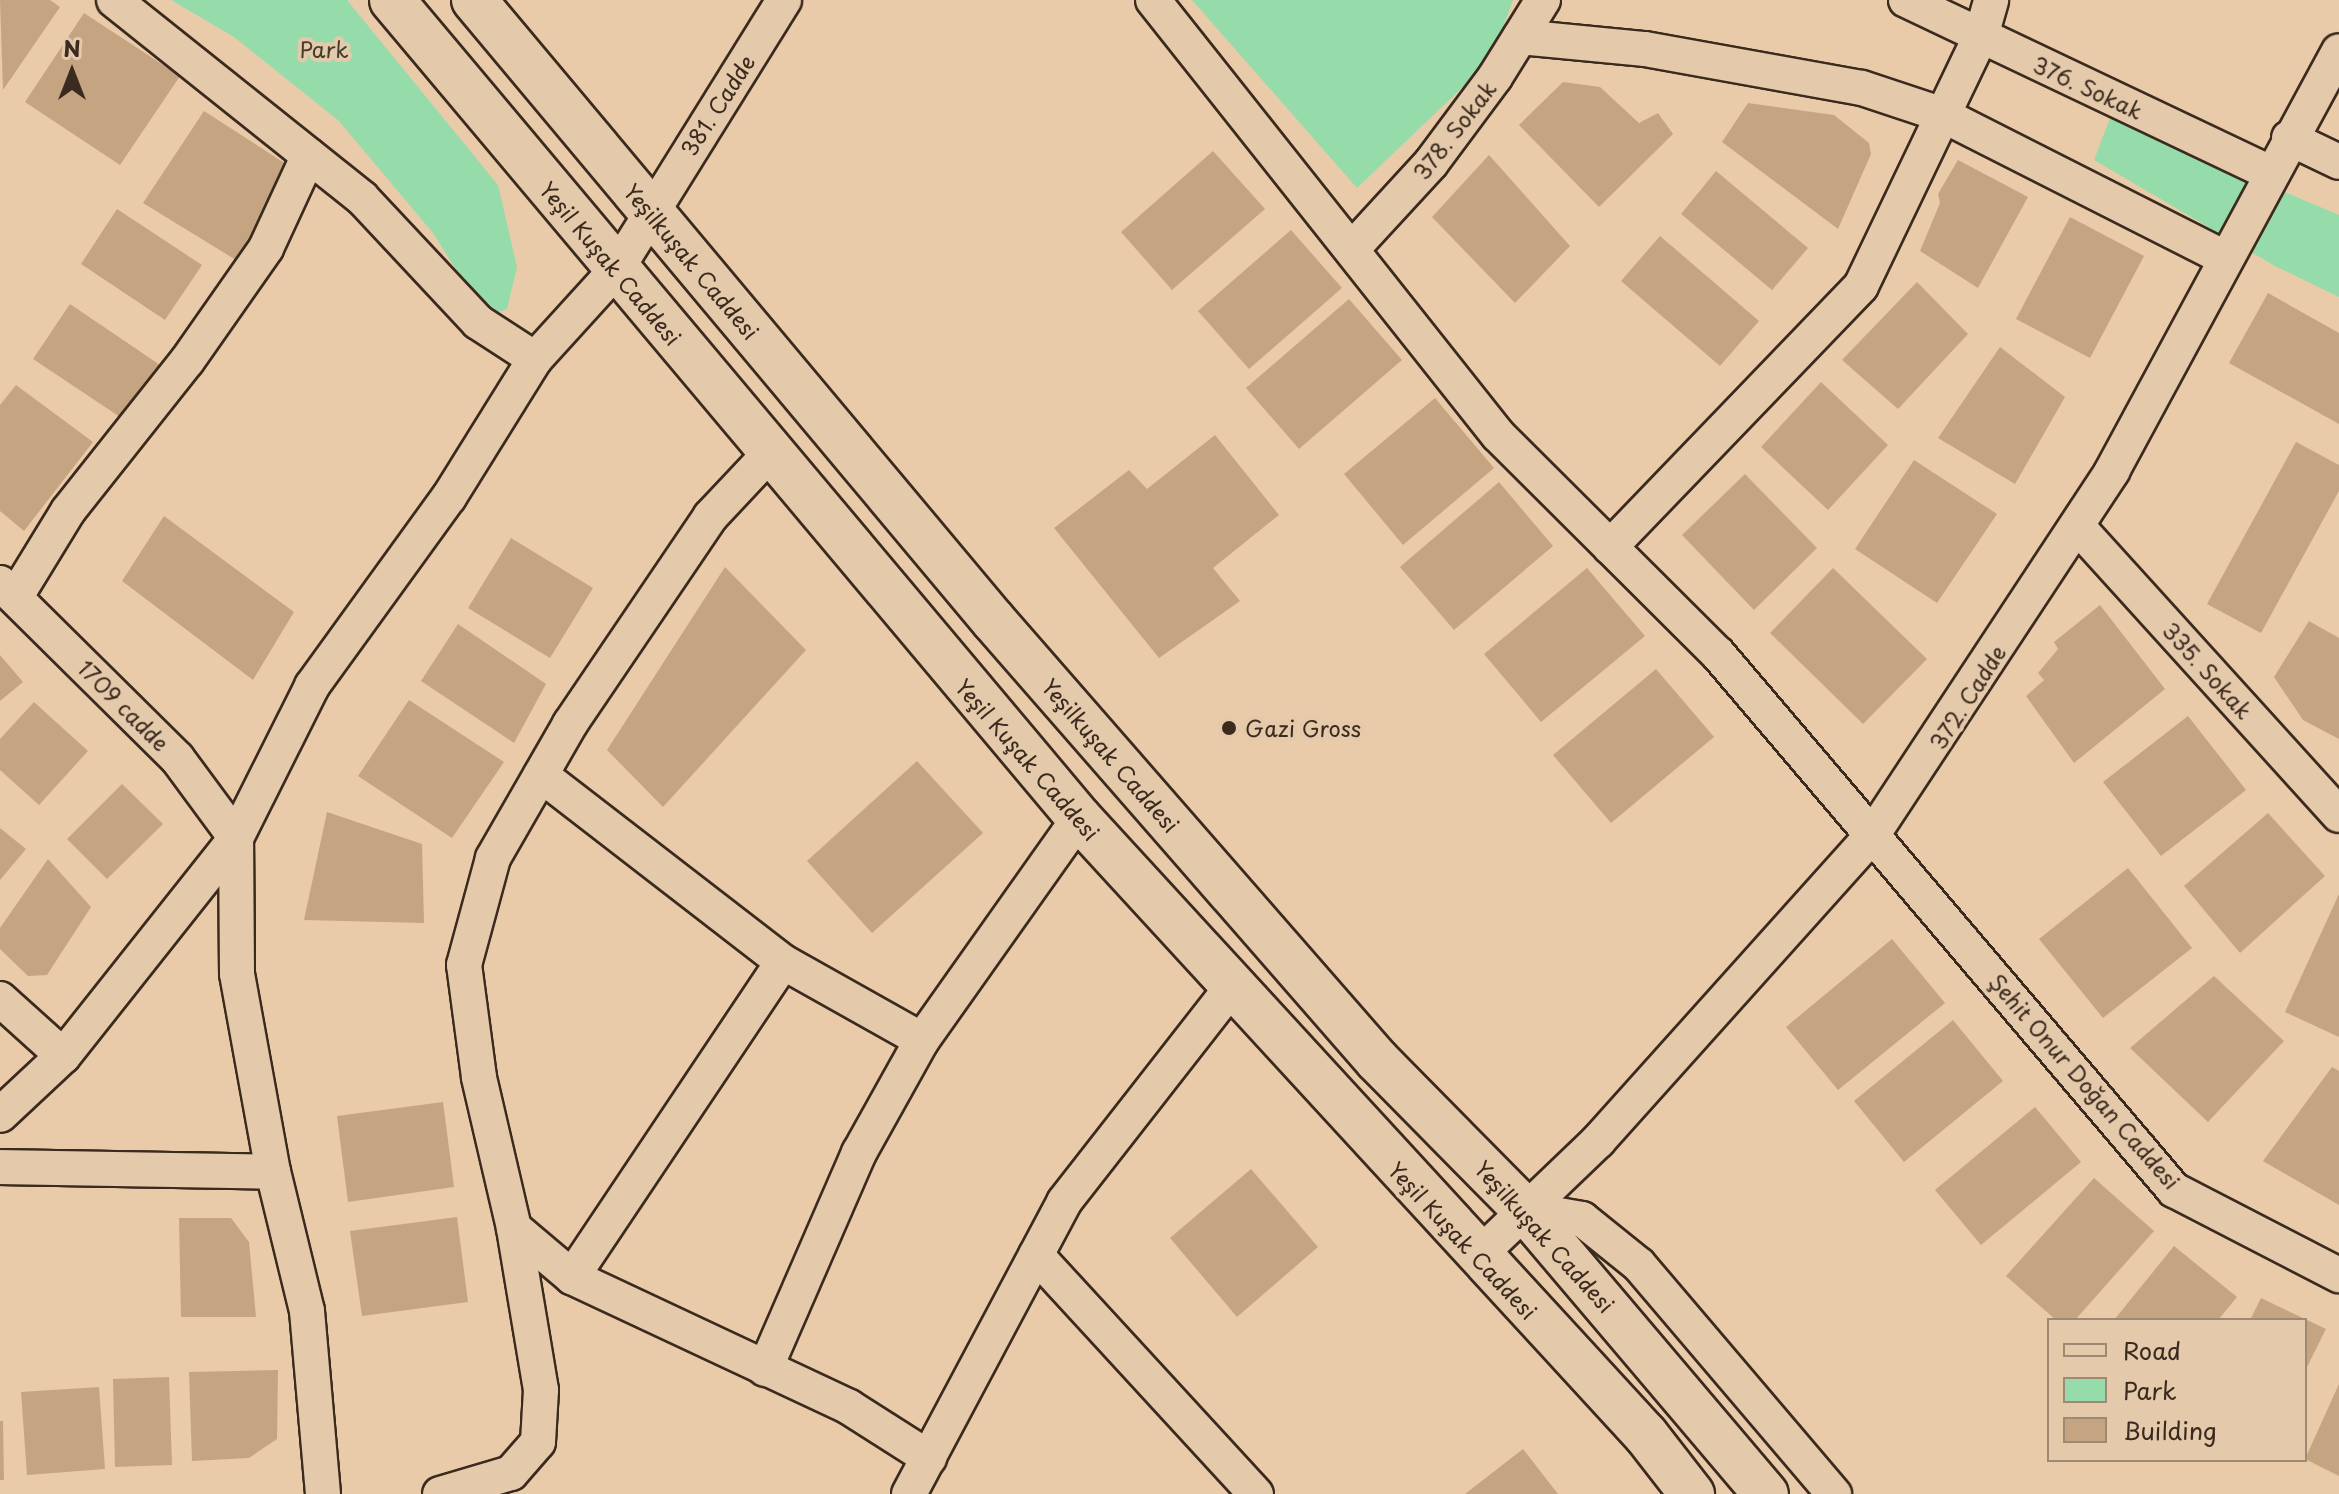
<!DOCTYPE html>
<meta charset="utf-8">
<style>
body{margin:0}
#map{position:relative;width:2339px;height:1494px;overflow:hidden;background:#e9cba9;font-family:"Playpen Sans",sans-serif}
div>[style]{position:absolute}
.green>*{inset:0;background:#96dcaa}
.building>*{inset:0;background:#c5a482}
.roads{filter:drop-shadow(2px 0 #3b2a1e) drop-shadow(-2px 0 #3b2a1e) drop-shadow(0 2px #3b2a1e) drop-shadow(0 -2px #3b2a1e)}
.street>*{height:34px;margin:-17px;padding:0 17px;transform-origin:17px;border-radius:17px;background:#e4c9ab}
.secondary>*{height:44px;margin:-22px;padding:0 22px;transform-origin:22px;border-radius:22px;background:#e4c9ab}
.dots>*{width:22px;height:22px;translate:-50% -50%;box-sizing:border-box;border:4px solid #e4c9ab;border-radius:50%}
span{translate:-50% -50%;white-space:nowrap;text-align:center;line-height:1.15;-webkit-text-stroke:8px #e4c9ab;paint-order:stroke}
.park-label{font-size:22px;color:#443c2c}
.street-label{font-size:22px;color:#3b2a1e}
.poi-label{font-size:22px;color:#3b2a1e}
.left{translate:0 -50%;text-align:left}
.legend{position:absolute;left:2047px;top:1318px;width:260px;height:144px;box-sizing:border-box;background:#e4c9ab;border:2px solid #a08973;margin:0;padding:10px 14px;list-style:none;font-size:24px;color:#3b2a1e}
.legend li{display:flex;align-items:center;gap:16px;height:40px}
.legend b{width:40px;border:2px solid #a08973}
.north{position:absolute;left:32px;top:32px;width:80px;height:80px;-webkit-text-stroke:6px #e4c9ab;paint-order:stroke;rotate:0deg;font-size:22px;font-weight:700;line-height:32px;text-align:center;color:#3b2a1e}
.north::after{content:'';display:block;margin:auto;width:28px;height:36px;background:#3b2a1e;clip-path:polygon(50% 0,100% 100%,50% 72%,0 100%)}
</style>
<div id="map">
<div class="green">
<i style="clip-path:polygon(171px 0,347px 0,498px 185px,517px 267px,507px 309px,486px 317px,433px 233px,339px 121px,234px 37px)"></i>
<i style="clip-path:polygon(1192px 0,1513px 0,1497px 44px,1469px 81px,1357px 188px)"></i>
<i style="clip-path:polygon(2110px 118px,2339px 215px,2339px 297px,2275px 266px,2094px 160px)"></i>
</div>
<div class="building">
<i style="clip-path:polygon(0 0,50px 0,60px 7px,3px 90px)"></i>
<i style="clip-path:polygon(84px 13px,180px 76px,120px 165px,25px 102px)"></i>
<i style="clip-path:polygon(1563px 82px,1600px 87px,1639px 123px,1658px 113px,1673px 134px,1599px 207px,1519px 125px)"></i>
<i style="clip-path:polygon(1748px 103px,1834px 115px,1869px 143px,1871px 154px,1838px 229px,1722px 142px)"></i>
<i style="clip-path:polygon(204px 111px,286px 164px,287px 181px,236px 260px,143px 203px)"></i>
<i style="clip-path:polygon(1213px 151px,1265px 209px,1172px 290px,1121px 232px)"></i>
<i style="clip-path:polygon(1489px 155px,1570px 246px,1515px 303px,1432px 217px)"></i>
<i style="clip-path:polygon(1958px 160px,2028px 197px,1978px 288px,1920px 251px,1940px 203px,1938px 194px)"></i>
<i style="clip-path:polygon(1716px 171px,1808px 248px,1772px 290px,1681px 214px)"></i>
<i style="clip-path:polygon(117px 209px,202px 265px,165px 320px,81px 264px)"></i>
<i style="clip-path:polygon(2070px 217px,2144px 256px,2090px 358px,2016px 319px)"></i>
<i style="clip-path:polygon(1291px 230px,1342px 288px,1249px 369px,1198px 311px)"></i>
<i style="clip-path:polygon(1660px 236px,1759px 321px,1720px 366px,1621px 281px)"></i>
<i style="clip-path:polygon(1917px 282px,1968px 334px,1898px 409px,1842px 360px)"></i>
<i style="clip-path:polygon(2268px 293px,2339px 333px,2339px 424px,2229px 363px)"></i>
<i style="clip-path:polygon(1349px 299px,1402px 360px,1299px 449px,1246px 388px)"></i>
<i style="clip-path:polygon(70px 304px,160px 365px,123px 419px,33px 359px)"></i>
<i style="clip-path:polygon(2000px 347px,2065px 397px,2015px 484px,1938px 438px)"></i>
<i style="clip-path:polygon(1821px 382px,1888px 445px,1828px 510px,1761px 447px)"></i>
<i style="clip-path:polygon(16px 385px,93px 442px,24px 531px,0 511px,0 405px)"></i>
<i style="clip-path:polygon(1435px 398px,1494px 468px,1403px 545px,1344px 474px)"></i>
<i style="clip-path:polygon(1215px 435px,1279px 515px,1213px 568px,1240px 601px,1159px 658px,1054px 528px,1129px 470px,1147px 489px)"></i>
<i style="clip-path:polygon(2296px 442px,2339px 465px,2339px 491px,2261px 633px,2207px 604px)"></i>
<i style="clip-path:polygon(1914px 460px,1997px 514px,1937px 603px,1855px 549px)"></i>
<i style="clip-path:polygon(1745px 474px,1817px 548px,1754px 610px,1682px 535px)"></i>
<i style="clip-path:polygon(1499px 482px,1553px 546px,1454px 630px,1400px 567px)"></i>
<i style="clip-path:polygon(164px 516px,294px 612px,253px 680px,122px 581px)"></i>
<i style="clip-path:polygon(511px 538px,593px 588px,550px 658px,468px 608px)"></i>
<i style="clip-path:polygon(725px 567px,806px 650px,663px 807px,607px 750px)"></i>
<i style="clip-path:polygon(1587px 568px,1645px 636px,1541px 722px,1484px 654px)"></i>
<i style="clip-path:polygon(1833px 568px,1927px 659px,1863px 724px,1770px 633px)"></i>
<i style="clip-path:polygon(2100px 605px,2165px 689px,2074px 763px,2026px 696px,2044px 680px,2038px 673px,2058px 649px,2054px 642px)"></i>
<i style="clip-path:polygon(2309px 621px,2339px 638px,2339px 739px,2303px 720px,2274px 677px)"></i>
<i style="clip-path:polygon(458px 624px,546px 684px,514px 743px,421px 681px)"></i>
<i style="clip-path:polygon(0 655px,23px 682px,0 701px)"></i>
<i style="clip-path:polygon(1656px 669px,1714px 737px,1611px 823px,1553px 755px)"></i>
<i style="clip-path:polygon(409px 700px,504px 762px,452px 838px,358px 776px)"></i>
<i style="clip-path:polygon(34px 702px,88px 751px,39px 805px,0 770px,0 739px)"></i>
<i style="clip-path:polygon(2188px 716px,2246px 790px,2161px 856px,2103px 782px)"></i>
<i style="clip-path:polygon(917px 761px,983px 833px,872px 933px,807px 861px)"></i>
<i style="clip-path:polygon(122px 784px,163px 824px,107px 879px,67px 839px)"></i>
<i style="clip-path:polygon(327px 812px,422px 844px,424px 923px,304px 920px)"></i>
<i style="clip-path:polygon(2268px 813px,2325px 876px,2240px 953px,2184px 886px)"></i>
<i style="clip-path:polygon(0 828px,26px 849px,0 880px)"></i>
<i style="clip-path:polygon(48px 859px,91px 907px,47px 975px,28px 976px,0 949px,0 928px)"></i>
<i style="clip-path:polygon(2128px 868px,2192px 948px,2103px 1018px,2039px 939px)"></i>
<i style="clip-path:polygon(2339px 894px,2339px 1037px,2285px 1012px)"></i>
<i style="clip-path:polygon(1892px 939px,1945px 1003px,1838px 1090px,1786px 1027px)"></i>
<i style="clip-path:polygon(2214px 976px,2284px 1041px,2208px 1122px,2130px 1048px)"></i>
<i style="clip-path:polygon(1953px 1020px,2003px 1081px,1904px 1162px,1854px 1101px)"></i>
<i style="clip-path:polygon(2332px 1067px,2339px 1071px,2339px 1205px,2263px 1161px)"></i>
<i style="clip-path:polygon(443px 1102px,454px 1187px,348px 1202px,337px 1116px)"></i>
<i style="clip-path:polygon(2035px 1107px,2081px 1162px,1981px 1245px,1935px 1190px)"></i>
<i style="clip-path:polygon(1251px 1169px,1318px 1247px,1237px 1317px,1170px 1238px)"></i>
<i style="clip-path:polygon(2094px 1178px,2154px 1231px,2075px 1320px,2056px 1320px,2006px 1276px)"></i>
<i style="clip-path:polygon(457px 1217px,468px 1302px,362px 1316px,350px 1231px)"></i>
<i style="clip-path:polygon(179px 1218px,231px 1218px,249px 1242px,256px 1317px,181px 1317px)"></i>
<i style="clip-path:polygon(2174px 1246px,2237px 1297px,2218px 1320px,2114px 1320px)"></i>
<i style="clip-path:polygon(2261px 1298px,2326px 1329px,2305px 1371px,2305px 1320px,2250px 1320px)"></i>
<i style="clip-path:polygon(278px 1370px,277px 1439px,249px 1458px,192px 1461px,189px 1372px)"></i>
<i style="clip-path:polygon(169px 1377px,172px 1465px,115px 1467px,113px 1379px)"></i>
<i style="clip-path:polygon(2339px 1384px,2339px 1476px,2305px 1459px)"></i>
<i style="clip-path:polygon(99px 1387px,105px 1469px,27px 1475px,21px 1392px)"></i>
<i style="clip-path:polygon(0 1421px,3px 1421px,4px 1480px,0 1480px)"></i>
<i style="clip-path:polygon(1523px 1449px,1558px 1494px,1465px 1494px)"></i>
</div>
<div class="roads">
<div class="street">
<i style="left:114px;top:0;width:317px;rotate:38.6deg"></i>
<i style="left:362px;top:198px;width:170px;rotate:46.9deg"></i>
<i style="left:478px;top:322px;width:68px;rotate:33deg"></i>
<i style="left:1153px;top:0;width:555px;rotate:51.58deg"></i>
<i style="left:1498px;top:435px;width:310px;rotate:44.9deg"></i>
<i style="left:1718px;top:654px;width:704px;rotate:49.61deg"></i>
<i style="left:2174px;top:1190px;width:186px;rotate:27.3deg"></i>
<i style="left:1906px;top:0;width:403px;rotate:25.4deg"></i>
<i style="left:1520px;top:37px;width:126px;rotate:5.5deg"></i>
<i style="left:1645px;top:49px;width:220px;rotate:10.2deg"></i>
<i style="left:1862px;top:88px;width:85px;rotate:18.4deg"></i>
<i style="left:1943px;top:115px;width:316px;rotate:26.9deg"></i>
<i style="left:2289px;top:138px;width:55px;rotate:25.6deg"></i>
<i style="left:1352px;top:249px;width:117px;rotate:-47.4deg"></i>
<i style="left:1431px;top:163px;width:107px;rotate:-53.3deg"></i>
<i style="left:1495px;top:77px;width:91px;rotate:-58.1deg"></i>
<i style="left:2077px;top:526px;width:390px;rotate:47.8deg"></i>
<i style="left:1610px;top:547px;width:362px;rotate:-46.1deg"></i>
<i style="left:1861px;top:286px;width:277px;rotate:-64.4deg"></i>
<i style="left:1981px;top:36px;width:37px;rotate:-74deg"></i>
<i style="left:0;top:583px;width:249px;rotate:44.7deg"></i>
<i style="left:177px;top:758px;width:99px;rotate:53.6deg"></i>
<i style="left:236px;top:838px;width:278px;rotate:128.4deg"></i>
<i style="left:63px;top:1056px;width:86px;rotate:136.9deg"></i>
<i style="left:16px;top:596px;width:100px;rotate:-58.5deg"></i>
<i style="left:68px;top:511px;width:191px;rotate:-51.6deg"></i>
<i style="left:187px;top:361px;width:138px;rotate:-55deg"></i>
<i style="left:266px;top:248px;width:102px;rotate:-65.2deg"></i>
<i style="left:541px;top:775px;width:306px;rotate:37.7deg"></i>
<i style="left:783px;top:962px;width:159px;rotate:29.3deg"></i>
<i style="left:0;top:999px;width:85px;rotate:42.1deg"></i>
<i style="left:0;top:1167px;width:273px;rotate:1deg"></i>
<i style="left:1524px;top:1209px;width:59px;rotate:9.8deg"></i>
<i style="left:1582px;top:1219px;width:73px;rotate:38.9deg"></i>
<i style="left:1639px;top:1265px;width:301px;rotate:49.6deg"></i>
<i style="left:514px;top:1228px;width:76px;rotate:40.2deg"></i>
<i style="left:572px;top:1277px;width:306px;rotate:25.1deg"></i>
<i style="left:849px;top:1407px;width:95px;rotate:32.5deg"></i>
<i style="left:1036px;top:1255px;width:325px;rotate:47.4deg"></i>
<i style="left:1477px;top:1257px;width:168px;rotate:-43.8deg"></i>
<i style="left:1598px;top:1141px;width:412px;rotate:-48.1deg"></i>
<i style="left:1873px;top:834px;width:435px;rotate:-56.6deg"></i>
<i style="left:2112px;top:471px;width:477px;rotate:-61.6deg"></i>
<i style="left:572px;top:1277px;width:379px;rotate:-56.2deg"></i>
<i style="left:765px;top:1369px;width:236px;rotate:-66.5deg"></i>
<i style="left:859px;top:1153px;width:129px;rotate:-60.9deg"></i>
<i style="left:922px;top:1040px;width:272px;rotate:-54.7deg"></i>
<i style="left:323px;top:1494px;width:184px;rotate:-95deg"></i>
<i style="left:307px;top:1311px;width:143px;rotate:-103.7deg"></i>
<i style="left:273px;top:1172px;width:201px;rotate:-100.3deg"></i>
<i style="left:237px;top:974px;width:136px;rotate:-90.4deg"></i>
<i style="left:236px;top:838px;width:170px;rotate:-63.4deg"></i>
<i style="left:312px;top:686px;width:233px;rotate:-54.1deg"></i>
<i style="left:449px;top:497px;width:163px;rotate:-58.1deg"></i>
<i style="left:535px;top:359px;width:120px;rotate:-47.7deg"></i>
<i style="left:616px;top:270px;width:318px;rotate:-58.1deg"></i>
<i style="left:440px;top:1494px;width:74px;rotate:-16.5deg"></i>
<i style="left:511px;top:1473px;width:41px;rotate:-48.9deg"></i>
<i style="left:538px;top:1442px;width:52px;rotate:-86.7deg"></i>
<i style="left:541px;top:1390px;width:164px;rotate:-99.5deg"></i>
<i style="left:514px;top:1228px;width:155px;rotate:-103.1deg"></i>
<i style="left:479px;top:1077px;width:113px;rotate:-97.6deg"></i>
<i style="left:464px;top:965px;width:111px;rotate:-74.8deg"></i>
<i style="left:493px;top:858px;width:155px;rotate:-60.1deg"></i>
<i style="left:570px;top:724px;width:250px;rotate:-55.9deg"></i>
<i style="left:710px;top:517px;width:88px;rotate:-46.8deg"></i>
<i style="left:909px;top:1494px;width:331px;rotate:-62deg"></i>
<i style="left:1064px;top:1202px;width:273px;rotate:-52deg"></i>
</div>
<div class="secondary">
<i style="left:392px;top:0;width:1068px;rotate:49.97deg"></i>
<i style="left:1079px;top:818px;width:838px;rotate:47.42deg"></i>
<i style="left:1646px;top:1435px;width:75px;rotate:52.1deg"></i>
<i style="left:474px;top:0;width:809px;rotate:50.07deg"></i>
<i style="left:993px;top:620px;width:584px;rotate:48.89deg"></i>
<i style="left:1377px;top:1060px;width:209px;rotate:45.4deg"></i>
<i style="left:1524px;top:1209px;width:374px;rotate:49.7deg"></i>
</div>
</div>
<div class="dots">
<i style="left:1229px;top:728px;background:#3b2a1e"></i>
</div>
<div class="park-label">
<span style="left:324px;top:49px">Park</span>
</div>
<div class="street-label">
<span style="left:2088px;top:87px;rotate:25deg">376. Sokak</span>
<span style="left:717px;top:105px;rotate:-57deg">381. Cadde</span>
<span style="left:1454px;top:130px;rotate:-52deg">378. Sokak</span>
<span style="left:692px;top:261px;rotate:50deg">Yeşilkuşak Caddesi</span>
<span style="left:611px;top:263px;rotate:50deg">Yeşil Kuşak Caddesi</span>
<span style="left:2208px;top:670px;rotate:48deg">335. Sokak</span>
<span style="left:1967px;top:697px;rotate:-57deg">372. Cadde</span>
<span style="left:124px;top:705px;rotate:45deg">1709 cadde</span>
<span style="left:1111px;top:755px;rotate:49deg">Yeşilkuşak Caddesi</span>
<span style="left:1028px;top:759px;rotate:49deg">Yeşil Kuşak Caddesi</span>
<span style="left:2085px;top:1081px;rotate:49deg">Şehit Onur Doğan Caddesi</span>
<span style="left:1545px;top:1236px;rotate:48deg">Yeşilkuşak Caddesi</span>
<span style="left:1463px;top:1240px;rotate:47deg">Yeşil Kuşak Caddesi</span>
</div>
<div class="poi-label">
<span class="left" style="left:1245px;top:728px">Gazi Gross</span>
</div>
<ul class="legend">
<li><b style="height:10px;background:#e4c9ab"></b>Road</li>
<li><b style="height:22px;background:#96dcaa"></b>Park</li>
<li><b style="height:22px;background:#c5a482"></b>Building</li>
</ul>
<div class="north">N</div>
</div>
